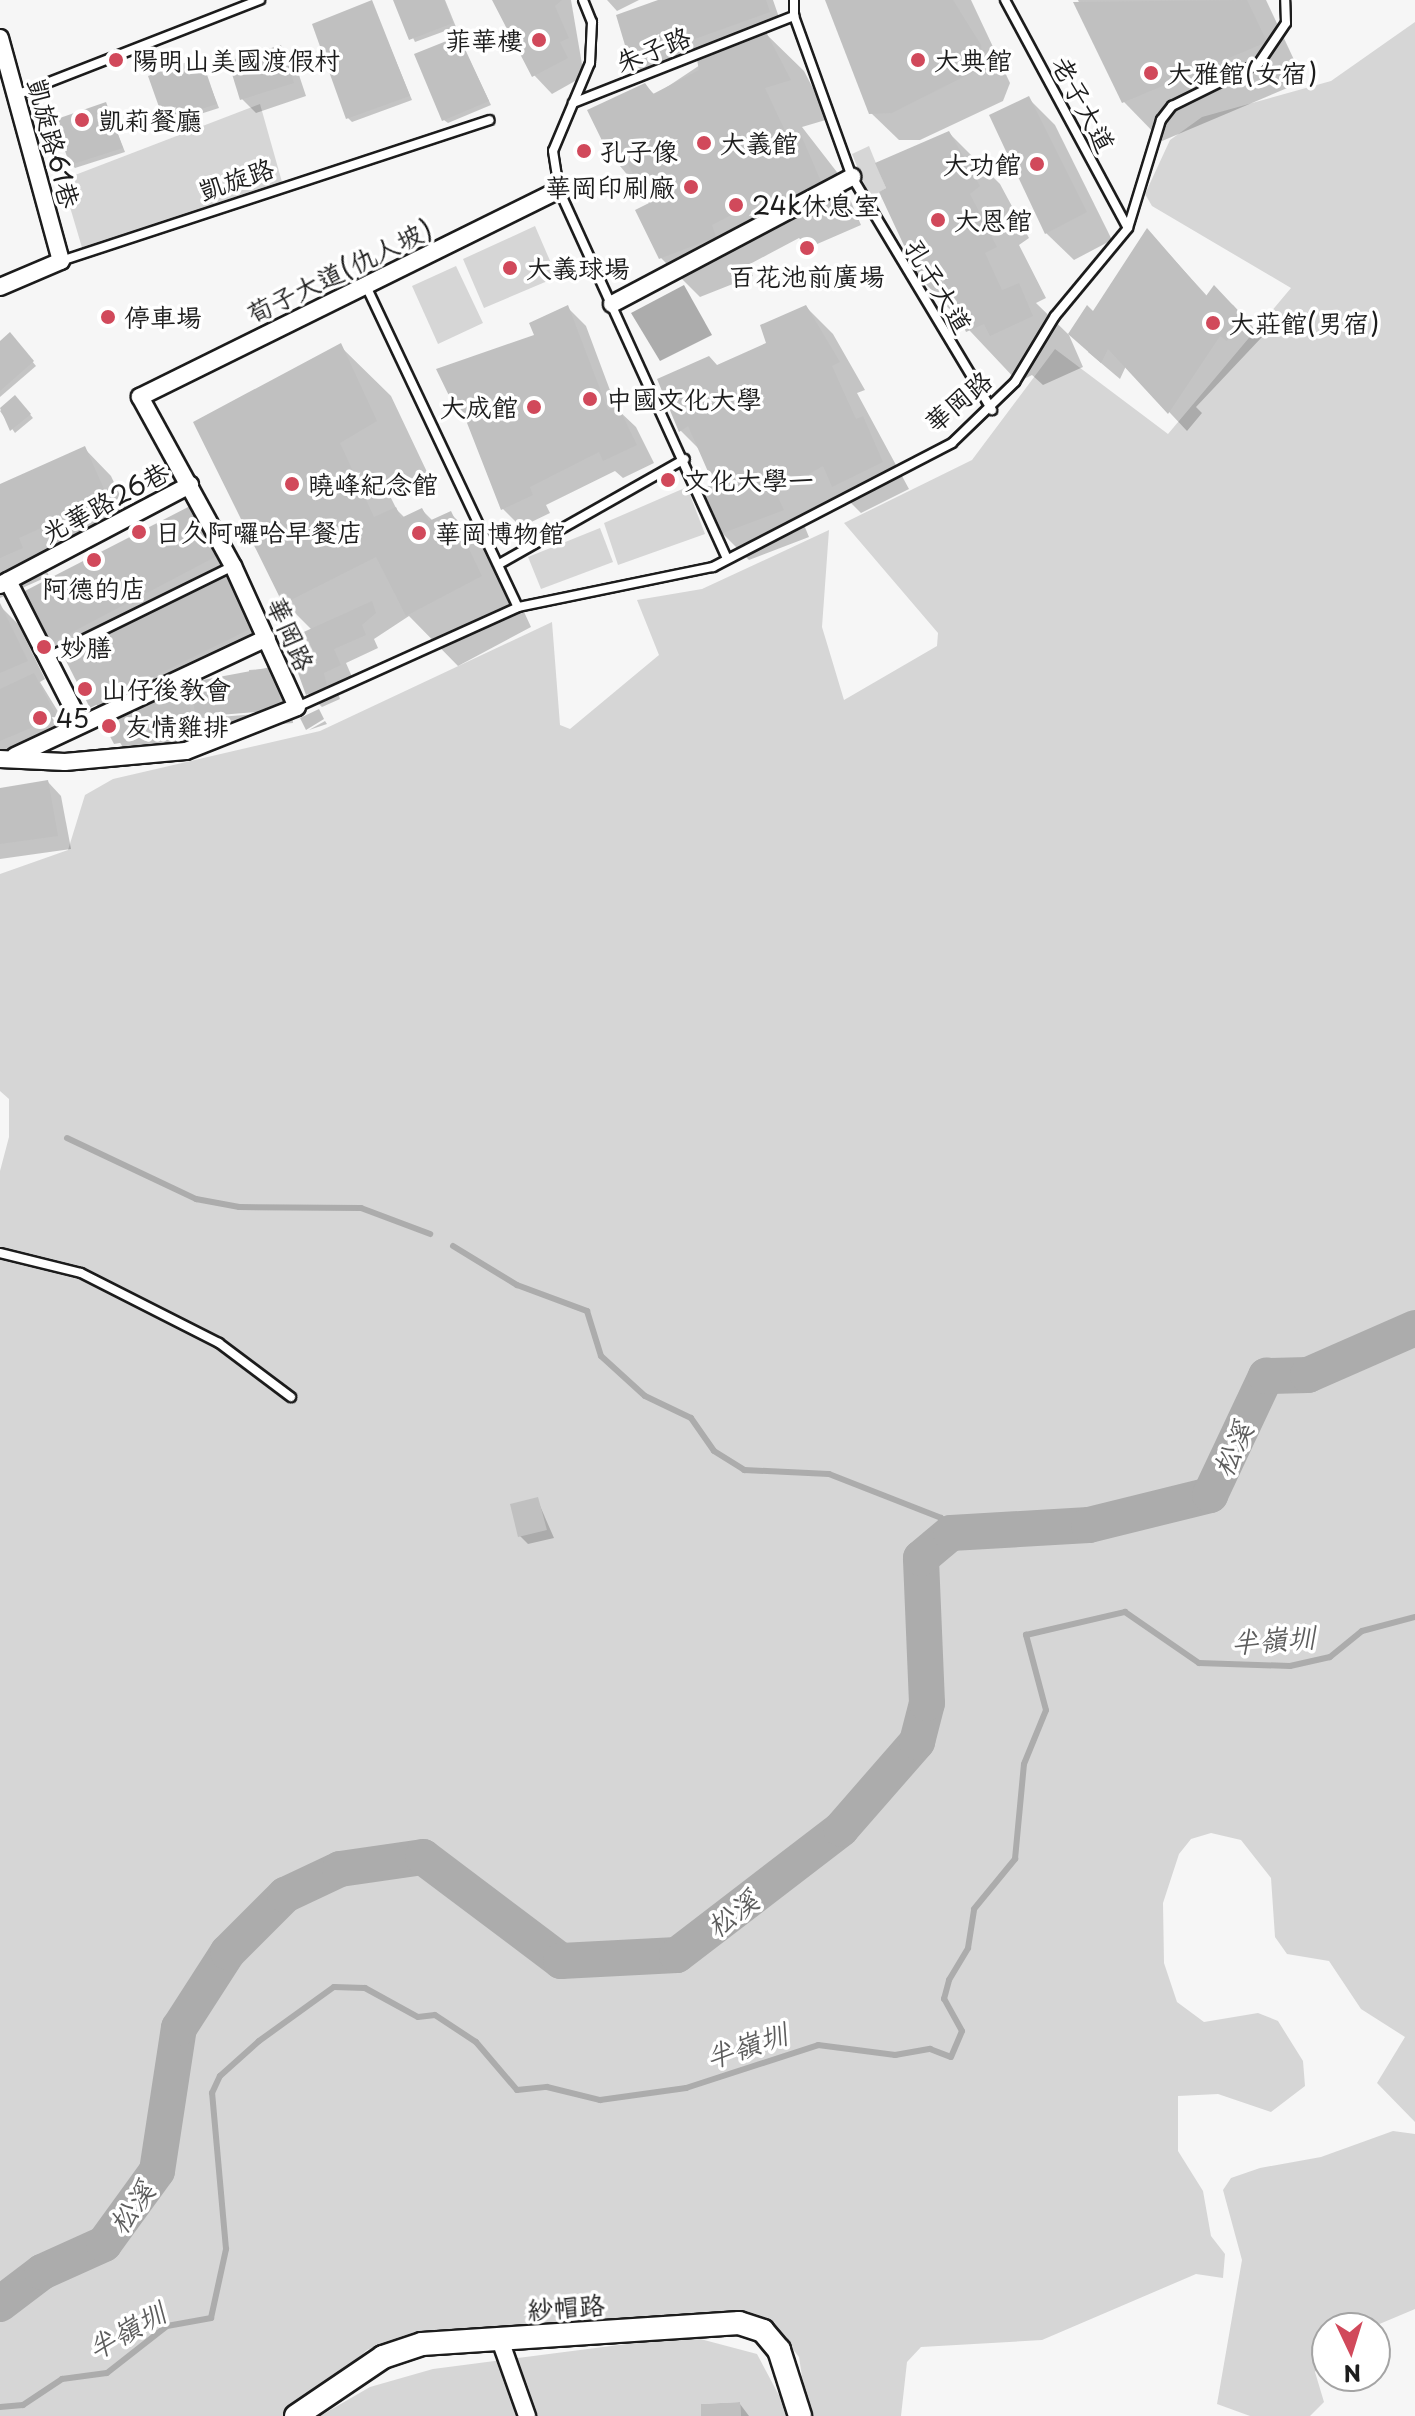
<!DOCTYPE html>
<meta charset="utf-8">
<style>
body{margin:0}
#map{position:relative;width:1415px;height:2416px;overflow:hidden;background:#f6f6f6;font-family:"Playpen Sans","LXGW WenKai TC",sans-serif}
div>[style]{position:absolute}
.green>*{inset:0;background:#d6d6d6}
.water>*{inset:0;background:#acacac}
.shadow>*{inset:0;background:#0003}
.stream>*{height:6px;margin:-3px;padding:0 3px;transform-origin:3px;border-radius:3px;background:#acacac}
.river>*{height:36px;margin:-18px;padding:0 18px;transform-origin:18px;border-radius:18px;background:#acacac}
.building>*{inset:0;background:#c0c0c0}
.roads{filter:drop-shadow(2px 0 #1c1c1c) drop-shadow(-2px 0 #1c1c1c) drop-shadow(0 2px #1c1c1c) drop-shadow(0 -2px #1c1c1c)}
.lane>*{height:8px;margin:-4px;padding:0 4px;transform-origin:4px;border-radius:4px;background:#fff}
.street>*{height:16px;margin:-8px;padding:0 8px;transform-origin:8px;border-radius:8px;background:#fff}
.secondary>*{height:22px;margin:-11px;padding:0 11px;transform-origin:11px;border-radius:11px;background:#fff}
.dots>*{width:22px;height:22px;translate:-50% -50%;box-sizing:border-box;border:4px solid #fff;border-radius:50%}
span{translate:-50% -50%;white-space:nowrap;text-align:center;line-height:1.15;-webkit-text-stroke:7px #fff;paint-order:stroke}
.poi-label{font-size:26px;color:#1c1c1c}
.right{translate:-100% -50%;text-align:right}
.left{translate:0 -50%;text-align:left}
.street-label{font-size:26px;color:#1c1c1c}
.water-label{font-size:28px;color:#5d5d5d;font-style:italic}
.north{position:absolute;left:1311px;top:2312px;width:80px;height:80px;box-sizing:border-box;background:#fff;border:2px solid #a4a4a4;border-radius:50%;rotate:176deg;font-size:22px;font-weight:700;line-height:32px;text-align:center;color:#1c1c1c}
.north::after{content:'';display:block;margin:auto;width:28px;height:36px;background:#d1495b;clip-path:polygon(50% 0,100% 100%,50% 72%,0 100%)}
</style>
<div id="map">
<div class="green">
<i style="clip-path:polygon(1415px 22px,1415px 2122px,1377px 2083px,1405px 2037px,1361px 2009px,1329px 1961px,1287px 1954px,1275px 1937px,1271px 1878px,1241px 1840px,1211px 1833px,1191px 1839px,1179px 1854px,1163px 1903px,1164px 1963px,1177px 2002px,1204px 2022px,1258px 2013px,1278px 2021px,1303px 2061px,1305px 2086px,1271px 2112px,1218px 2094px,1178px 2096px,1178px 2151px,1203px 2191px,1211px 2236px,1225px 2254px,1223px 2278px,1196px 2274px,1042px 2340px,921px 2347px,907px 2362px,901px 2416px,808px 2416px,799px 2357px,773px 2324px,744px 2311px,424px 2331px,367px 2350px,295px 2416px,0 2416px,0 1171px,9px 1137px,9px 1099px,0 1091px,0 874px,68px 850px,85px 795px,113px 779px,320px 731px,552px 622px,560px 725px,570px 729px,659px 655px,637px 600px,702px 589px,829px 530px,822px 627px,844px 700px,937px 646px,938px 633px,844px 523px,972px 460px,1055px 349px,1168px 434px,1291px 288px,1152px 206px,1145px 194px,1170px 140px,1202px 117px,1331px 81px)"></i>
<i style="clip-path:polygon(260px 104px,282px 182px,83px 251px,62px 180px)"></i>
<i style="clip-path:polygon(869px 146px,886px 188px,870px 198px,852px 154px)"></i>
<i style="clip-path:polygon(535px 226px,557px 277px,484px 308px,463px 259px)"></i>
<i style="clip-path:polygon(456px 266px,483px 323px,438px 344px,412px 286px)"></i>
<i style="clip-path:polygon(687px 487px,705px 534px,618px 565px,604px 523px)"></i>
<i style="clip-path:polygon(600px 528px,613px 562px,541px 589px,528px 557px)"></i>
<i style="clip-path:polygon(1393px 2131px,1415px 2134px,1415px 2309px,1370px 2328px,1327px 2328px,1327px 2354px,1315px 2372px,1324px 2402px,1310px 2416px,1250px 2416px,1217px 2404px,1242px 2260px,1223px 2190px,1231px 2178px,1260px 2168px,1321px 2157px)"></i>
<i style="clip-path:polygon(689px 2336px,757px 2354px,790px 2416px,741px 2416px,740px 2402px,701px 2404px,701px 2416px,320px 2416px,370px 2387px,433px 2369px)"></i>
</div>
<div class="water">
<i style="clip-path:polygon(684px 285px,712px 335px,660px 361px,631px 313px)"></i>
</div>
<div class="shadow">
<i style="clip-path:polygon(395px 0,445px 0,456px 27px,415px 42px)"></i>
<i style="clip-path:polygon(494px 0,571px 0,584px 76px,552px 94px,534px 75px)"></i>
<i style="clip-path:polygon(607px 0,639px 0,617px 11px)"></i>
<i style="clip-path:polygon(664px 0,773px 0,782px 26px,764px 32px,804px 71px,829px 119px,802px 127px,840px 176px,861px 225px,808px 248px,799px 238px,750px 264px,753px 276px,700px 297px,661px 258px,638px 211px,652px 204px,614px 159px,645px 85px,655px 95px,721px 51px,646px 75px,632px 61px,619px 16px)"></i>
<i style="clip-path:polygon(828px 0,971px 0,1010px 83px,1003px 101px,920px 140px,899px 140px,871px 113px)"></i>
<i style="clip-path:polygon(1078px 0,1266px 0,1304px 81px,1162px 141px,1124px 102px)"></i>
<i style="clip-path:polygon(371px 1px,412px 100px,352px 122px,348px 118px)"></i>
<i style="clip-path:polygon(459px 38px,491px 105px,448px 123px,444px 120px)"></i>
<i style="clip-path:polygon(281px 47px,294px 60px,306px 96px,256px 113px,242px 99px)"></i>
<i style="clip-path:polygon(200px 60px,219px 108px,169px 124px,166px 120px)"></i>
<i style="clip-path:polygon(1028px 98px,1055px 125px,1112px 240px,1074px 260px,1046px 233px,991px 116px)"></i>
<i style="clip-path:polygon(106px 104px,125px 152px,75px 168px,71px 164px)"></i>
<i style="clip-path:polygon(949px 133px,1000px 184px,1029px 238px,1019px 245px,1046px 298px,1036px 303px,1069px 335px,1083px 367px,1043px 385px,1032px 375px,1018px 382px,923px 281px)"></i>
<i style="clip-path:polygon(1148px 231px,1208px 297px,1233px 305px,1262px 337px,1196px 407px,1202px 413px,1187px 431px,1126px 366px,1120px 379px,1088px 352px,1094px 314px)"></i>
<i style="clip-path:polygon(806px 307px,833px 334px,865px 390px,857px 393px,909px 489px,861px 513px,844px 496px,802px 520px,809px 537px,749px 560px,722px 533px,715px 484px,701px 451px,680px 430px,718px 367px,768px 344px)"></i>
<i style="clip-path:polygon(568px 308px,586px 326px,617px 409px,636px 427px,654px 463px,623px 478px,615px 471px,546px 505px,550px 513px,521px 527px,503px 509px,468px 419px,456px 407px)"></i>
<i style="clip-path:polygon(13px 338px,36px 366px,0 397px,0 344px)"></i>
<i style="clip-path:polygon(340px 346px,391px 396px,427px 472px,389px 494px,397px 510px,405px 518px,422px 510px,433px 521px,451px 514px,502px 564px,531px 627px,458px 666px,409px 616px,374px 639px,378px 648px,346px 663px,353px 679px,336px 687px,340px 699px,322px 707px,308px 694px,312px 630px,285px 603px)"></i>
<i style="clip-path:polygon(15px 397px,33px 418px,15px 433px,0 411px)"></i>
<i style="clip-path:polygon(84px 448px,111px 476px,134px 525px,44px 565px,49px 576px,0 598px,0 486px)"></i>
<i style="clip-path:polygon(evenodd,194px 506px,270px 645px,184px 688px,196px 700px,249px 679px,249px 670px,276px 668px,290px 682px,293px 723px,211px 730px,203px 722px,209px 743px,129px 757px,69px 661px,45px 646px,194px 506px,290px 707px,291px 711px,207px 718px,207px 714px,290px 707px)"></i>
<i style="clip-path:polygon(0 606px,18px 624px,45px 679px,40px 682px,73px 736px,0 767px)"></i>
<i style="clip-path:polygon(325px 721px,327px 724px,309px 730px)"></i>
<i style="clip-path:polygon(48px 782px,61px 796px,71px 849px,0 859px,0 790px)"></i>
<i style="clip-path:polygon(537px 1499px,554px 1538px,528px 1544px,520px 1536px)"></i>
<i style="clip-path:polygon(740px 2404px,749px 2416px,703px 2416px)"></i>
</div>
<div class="stream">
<i style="left:67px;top:1138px;width:143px;rotate:25.3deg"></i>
<i style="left:196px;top:1199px;width:44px;rotate:10.5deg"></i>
<i style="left:239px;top:1207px;width:122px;rotate:0.5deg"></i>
<i style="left:361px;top:1208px;width:74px;rotate:20.6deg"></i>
<i style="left:453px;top:1246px;width:75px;rotate:31.4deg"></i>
<i style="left:517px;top:1285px;width:75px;rotate:20.4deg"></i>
<i style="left:587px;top:1311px;width:47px;rotate:72.7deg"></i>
<i style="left:601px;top:1356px;width:59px;rotate:42.3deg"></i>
<i style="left:645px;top:1396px;width:51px;rotate:25.6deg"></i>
<i style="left:691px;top:1418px;width:40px;rotate:55.1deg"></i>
<i style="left:714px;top:1451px;width:36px;rotate:32deg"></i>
<i style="left:744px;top:1470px;width:85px;rotate:2.7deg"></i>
<i style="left:829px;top:1474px;width:120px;rotate:21.4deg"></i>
<i style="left:941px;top:1518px;width:18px;rotate:56deg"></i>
<i style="left:0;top:2407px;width:23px;rotate:-5deg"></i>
<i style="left:23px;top:2405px;width:47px;rotate:-33.7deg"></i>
<i style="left:62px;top:2379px;width:45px;rotate:-7.6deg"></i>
<i style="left:107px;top:2373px;width:76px;rotate:-38.1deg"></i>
<i style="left:167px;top:2326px;width:45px;rotate:-10.3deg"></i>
<i style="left:211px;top:2318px;width:71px;rotate:-77.7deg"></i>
<i style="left:226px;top:2249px;width:157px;rotate:-95.1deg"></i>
<i style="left:212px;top:2093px;width:19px;rotate:-65deg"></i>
<i style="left:220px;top:2076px;width:52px;rotate:-41.9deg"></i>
<i style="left:259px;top:2041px;width:92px;rotate:-35.8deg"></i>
<i style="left:334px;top:1987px;width:31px;rotate:2deg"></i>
<i style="left:365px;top:1988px;width:60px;rotate:28.7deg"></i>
<i style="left:418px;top:2017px;width:17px;rotate:-7deg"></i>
<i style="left:435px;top:2015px;width:49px;rotate:33.4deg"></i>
<i style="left:476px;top:2042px;width:63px;rotate:49.5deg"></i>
<i style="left:517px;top:2090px;width:30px;rotate:-6deg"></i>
<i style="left:547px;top:2087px;width:55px;rotate:13.8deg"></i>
<i style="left:600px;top:2100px;width:87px;rotate:-7.9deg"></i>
<i style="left:686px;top:2088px;width:139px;rotate:-18deg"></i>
<i style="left:818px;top:2045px;width:78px;rotate:7.4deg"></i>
<i style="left:895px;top:2055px;width:36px;rotate:-10deg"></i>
<i style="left:930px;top:2049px;width:22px;rotate:21deg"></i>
<i style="left:951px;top:2057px;width:28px;rotate:-67deg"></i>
<i style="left:962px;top:2031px;width:37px;rotate:-119deg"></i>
<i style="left:944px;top:1999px;width:20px;rotate:-75deg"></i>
<i style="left:949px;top:1980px;width:37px;rotate:-59deg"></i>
<i style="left:968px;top:1948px;width:39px;rotate:-81deg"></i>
<i style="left:974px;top:1909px;width:65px;rotate:-50.6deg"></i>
<i style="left:1015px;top:1859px;width:95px;rotate:-84.6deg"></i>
<i style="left:1024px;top:1764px;width:58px;rotate:-67.8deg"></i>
<i style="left:1046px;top:1710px;width:78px;rotate:-104.9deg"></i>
<i style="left:1026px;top:1635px;width:102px;rotate:-13.1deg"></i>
<i style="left:1125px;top:1612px;width:90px;rotate:34.6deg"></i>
<i style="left:1199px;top:1663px;width:91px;rotate:1.9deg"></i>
<i style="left:1290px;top:1666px;width:41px;rotate:-12.7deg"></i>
<i style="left:1330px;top:1657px;width:41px;rotate:-39.1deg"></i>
<i style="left:1362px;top:1631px;width:55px;rotate:-14.8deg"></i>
</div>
<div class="river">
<i style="left:0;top:2304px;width:53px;rotate:-37.3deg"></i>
<i style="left:42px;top:2272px;width:68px;rotate:-24.3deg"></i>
<i style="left:104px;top:2244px;width:90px;rotate:-54deg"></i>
<i style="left:157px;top:2171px;width:145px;rotate:-81.3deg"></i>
<i style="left:179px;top:2028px;width:90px;rotate:-57.2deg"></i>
<i style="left:228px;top:1952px;width:81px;rotate:-45deg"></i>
<i style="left:285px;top:1895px;width:61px;rotate:-25.3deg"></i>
<i style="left:340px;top:1869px;width:84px;rotate:-8.2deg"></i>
<i style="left:423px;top:1857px;width:173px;rotate:37deg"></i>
<i style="left:561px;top:1961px;width:116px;rotate:-3deg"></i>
<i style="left:677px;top:1955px;width:207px;rotate:-37.5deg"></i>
<i style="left:841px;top:1829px;width:116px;rotate:-48.9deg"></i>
<i style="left:917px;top:1742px;width:40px;rotate:-75.6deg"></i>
<i style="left:927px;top:1703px;width:145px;rotate:-92.4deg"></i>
<i style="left:921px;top:1558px;width:39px;rotate:-40deg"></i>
<i style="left:951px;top:1533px;width:138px;rotate:-3.3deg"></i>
<i style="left:1089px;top:1525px;width:125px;rotate:-13.9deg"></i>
<i style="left:1210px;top:1495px;width:132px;rotate:-64.8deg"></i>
<i style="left:1266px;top:1376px;width:42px;rotate:-1.4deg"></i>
<i style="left:1308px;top:1375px;width:117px;rotate:-23.7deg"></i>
</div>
<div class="building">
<i style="clip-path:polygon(372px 0,410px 96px,346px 119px,312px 24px)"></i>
<i style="clip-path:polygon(393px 0,444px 0,453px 23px,409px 40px)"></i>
<i style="clip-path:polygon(492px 0,562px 0,555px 6px,569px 38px,560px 42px,568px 58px,532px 77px)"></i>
<i style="clip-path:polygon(658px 0,766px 0,770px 12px,630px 62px,616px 15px)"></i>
<i style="clip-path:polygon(825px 0,953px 0,981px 45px,983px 67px,892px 113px,869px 114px)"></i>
<i style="clip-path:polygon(1247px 0,1267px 42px,1122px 103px,1073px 2px)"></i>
<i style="clip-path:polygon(765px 30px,791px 80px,765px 88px,788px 137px,801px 135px,823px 186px,768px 210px,760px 200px,712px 225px,716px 237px,659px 259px,635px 210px,649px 203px,623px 155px,612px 161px,587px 110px,645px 83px,653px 94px,699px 70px,697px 60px)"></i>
<i style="clip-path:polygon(459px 36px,489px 101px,442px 121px,414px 54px)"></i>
<i style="clip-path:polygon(281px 45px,294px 83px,240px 100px,228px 61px)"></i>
<i style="clip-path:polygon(201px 57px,217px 104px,164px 121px,148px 76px)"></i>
<i style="clip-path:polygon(1029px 96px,1087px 212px,1045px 234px,989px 115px)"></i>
<i style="clip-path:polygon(106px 102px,123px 148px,70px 165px,54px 120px)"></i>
<i style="clip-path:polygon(949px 131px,980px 186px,970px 194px,997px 247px,985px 253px,1002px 290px,1019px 283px,1033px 316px,990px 336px,984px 324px,966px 332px,940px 273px,921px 282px,879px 192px,886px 188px,875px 163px)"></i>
<i style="clip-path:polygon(1147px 228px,1206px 296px,1214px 285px,1245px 318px,1227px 341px,1220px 336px,1168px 414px,1108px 349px,1101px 363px,1068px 334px,1087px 305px,1093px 311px)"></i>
<i style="clip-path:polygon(568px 305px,608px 410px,618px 406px,637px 445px,603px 461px,599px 452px,530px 487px,533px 495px,501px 510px,460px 405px,455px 408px,436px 369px,534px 335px,529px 323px)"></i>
<i style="clip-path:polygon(806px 305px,840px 362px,832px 366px,856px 419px,863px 416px,883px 462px,832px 487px,823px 466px,776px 493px,784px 510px,720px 534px,699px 492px,713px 483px,688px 426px,679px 432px,657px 379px,709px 356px,717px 365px,766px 343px,760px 325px)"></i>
<i style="clip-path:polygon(10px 332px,34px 361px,0 391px,0 341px)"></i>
<i style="clip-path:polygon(341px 343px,377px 421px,340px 443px,374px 517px,396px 507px,401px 518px,422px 508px,429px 521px,451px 511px,482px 576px,406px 616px,376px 557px,283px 604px,193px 422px)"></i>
<i style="clip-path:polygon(15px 395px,31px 414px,10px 431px,0 408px)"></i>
<i style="clip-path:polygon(85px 446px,108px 498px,19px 538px,23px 548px,0 558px,0 484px)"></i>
<i style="clip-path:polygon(194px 504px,219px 555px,44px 647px,17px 595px)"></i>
<i style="clip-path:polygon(227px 573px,254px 627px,90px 708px,63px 655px)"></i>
<i style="clip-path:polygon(372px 601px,376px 613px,362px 625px,366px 635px,334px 649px,341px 665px,324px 673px,327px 685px,306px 695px,286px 640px)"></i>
<i style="clip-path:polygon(0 603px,28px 661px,0 673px)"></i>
<i style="clip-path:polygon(277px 666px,280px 710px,195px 717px,192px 682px)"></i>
<i style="clip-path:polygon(34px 673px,57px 717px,0 741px,0 689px)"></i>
<i style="clip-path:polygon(182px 684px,197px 729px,114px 744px,103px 723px)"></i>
<i style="clip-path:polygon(319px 709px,324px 719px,306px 730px,300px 718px)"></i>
<i style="clip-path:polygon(48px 780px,58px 836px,0 844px,0 788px)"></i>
<i style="clip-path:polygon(538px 1497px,547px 1530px,518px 1537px,510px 1504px)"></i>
<i style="clip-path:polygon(740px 2402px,741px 2416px,701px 2416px,701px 2404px)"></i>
</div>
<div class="roads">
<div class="lane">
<i style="left:583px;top:0;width:24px;rotate:68deg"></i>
<i style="left:592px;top:22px;width:41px;rotate:92.8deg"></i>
<i style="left:590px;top:63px;width:95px;rotate:112.8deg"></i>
<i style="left:553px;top:151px;width:39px;rotate:81deg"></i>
<i style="left:559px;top:190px;width:405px;rotate:65.5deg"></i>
<i style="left:794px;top:0;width:16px;rotate:90deg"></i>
<i style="left:794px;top:16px;width:171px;rotate:70.2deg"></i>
<i style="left:852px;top:177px;width:272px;rotate:59deg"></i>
<i style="left:1005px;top:0;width:258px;rotate:61.7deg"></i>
<i style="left:16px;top:95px;width:262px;rotate:-21.3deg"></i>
<i style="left:573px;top:103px;width:238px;rotate:-21.5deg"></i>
<i style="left:61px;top:261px;width:451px;rotate:-18.2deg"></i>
<i style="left:366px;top:286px;width:355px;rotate:64.7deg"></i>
<i style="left:501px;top:563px;width:211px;rotate:-29.5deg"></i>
<i style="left:48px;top:657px;width:206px;rotate:-26.2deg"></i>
<i style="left:297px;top:707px;width:243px;rotate:-24.3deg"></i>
<i style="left:518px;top:607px;width:199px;rotate:-11.6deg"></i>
<i style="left:713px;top:567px;width:269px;rotate:-27.4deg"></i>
<i style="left:952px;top:443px;width:88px;rotate:-44.1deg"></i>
<i style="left:1015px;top:382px;width:77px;rotate:-58.8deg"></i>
<i style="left:1055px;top:316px;width:114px;rotate:-50.3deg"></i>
<i style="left:1128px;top:228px;width:113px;rotate:-73deg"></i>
<i style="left:1161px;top:120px;width:18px;rotate:-52deg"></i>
<i style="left:1172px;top:106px;width:97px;rotate:-26.3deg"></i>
<i style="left:1259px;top:63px;width:48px;rotate:-56deg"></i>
<i style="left:1286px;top:23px;width:23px;rotate:-92deg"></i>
<i style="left:0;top:1253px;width:83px;rotate:13.9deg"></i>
<i style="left:81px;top:1273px;width:155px;rotate:26.9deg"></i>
<i style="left:219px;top:1343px;width:90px;rotate:36.9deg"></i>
</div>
<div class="street">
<i style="left:0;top:38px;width:231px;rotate:74.7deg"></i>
<i style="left:61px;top:261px;width:66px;rotate:156.9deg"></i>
<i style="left:612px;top:304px;width:272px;rotate:-27.9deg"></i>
<i style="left:8px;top:581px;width:161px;rotate:63deg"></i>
<i style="left:0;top:585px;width:215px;rotate:-27.8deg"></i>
<i style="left:15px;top:756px;width:278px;rotate:-25.1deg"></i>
<i style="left:0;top:759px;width:65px;rotate:2.6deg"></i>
<i style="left:65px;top:762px;width:121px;rotate:-5.2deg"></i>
<i style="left:186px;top:751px;width:119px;rotate:-21.6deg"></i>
<i style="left:297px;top:707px;width:155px;rotate:-114.4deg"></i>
<i style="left:233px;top:566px;width:193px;rotate:-118.8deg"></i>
<i style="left:140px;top:397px;width:467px;rotate:-26.3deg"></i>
<i style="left:500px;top:2340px;width:81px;rotate:70.4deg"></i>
</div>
<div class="secondary">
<i style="left:296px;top:2416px;width:105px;rotate:-34.1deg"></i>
<i style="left:383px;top:2357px;width:41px;rotate:-18.4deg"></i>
<i style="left:422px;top:2344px;width:318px;rotate:-3.8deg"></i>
<i style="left:739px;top:2323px;width:25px;rotate:18deg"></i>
<i style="left:763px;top:2331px;width:25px;rotate:50deg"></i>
<i style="left:779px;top:2350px;width:69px;rotate:72.3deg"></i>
</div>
</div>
<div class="dots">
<i style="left:539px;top:40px;background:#d1495b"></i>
<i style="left:116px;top:60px;background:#d1495b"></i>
<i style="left:918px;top:60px;background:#d1495b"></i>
<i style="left:1151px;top:73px;background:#d1495b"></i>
<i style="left:82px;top:120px;background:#d1495b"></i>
<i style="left:704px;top:143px;background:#d1495b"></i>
<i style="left:584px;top:151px;background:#d1495b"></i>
<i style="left:1037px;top:164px;background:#d1495b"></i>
<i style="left:691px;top:187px;background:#d1495b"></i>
<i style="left:736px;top:205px;background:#d1495b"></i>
<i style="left:938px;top:220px;background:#d1495b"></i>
<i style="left:807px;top:248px;background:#d1495b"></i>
<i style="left:510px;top:268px;background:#d1495b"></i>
<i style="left:108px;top:317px;background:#d1495b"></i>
<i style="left:1213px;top:323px;background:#d1495b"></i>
<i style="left:590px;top:399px;background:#d1495b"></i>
<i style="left:534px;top:407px;background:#d1495b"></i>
<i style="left:668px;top:480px;background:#d1495b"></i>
<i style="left:292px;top:484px;background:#d1495b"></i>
<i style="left:139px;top:532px;background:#d1495b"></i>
<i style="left:419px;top:533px;background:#d1495b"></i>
<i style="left:94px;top:560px;background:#d1495b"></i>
<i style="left:44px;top:647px;background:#d1495b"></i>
<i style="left:85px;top:689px;background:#d1495b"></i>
<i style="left:40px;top:718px;background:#d1495b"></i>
<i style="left:109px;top:726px;background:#d1495b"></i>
</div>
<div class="poi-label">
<span class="right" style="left:523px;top:40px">菲華樓</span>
<span class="left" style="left:132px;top:60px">陽明山美國渡假村</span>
<span class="left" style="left:934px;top:60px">大典館</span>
<span class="left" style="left:1167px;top:73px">大雅館(女宿)</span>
<span class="left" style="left:98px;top:120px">凱莉餐廳</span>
<span class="left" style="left:720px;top:143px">大義館</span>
<span class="left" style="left:600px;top:151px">孔子像</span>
<span class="right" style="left:1021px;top:164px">大功館</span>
<span class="right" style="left:675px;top:187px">華岡印刷廠</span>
<span class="left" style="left:752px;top:205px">24k休息室</span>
<span class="left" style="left:954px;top:220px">大恩館</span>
<span class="left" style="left:526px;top:268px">大義球場</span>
<span style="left:807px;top:276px">百花池前廣場</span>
<span class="left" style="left:124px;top:317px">停車場</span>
<span class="left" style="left:1229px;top:323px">大莊館(男宿)</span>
<span class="left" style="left:606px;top:399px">中國文化大學</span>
<span class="right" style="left:518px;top:407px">大成館</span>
<span class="left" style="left:684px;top:480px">文化大學一</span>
<span class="left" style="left:308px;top:484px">曉峰紀念館</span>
<span class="left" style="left:155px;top:532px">日久阿囉哈早餐店</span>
<span class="left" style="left:435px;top:533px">華岡博物館</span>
<span style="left:94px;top:588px">阿德的店</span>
<span class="left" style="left:60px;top:647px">妙膳</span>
<span class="left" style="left:101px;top:689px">山仔後教會</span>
<span class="left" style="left:56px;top:718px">45</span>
<span class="left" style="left:125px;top:726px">友情雞排</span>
</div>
<div class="street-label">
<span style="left:653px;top:49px;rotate:-22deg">朱子路</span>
<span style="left:1084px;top:104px;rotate:62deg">老子大道</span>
<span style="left:54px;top:143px;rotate:75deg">凱旋路61巷</span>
<span style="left:236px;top:179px;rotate:-19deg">凱旋路</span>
<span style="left:339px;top:271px;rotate:-26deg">荀子大道(仇人坡)</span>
<span style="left:939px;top:286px;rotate:59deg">孔子大道</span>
<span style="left:958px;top:401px;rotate:-40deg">華岡路</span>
<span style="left:105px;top:502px;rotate:-28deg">光華路26巷</span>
<span style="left:291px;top:634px;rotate:66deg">華岡路</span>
<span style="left:566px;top:2307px;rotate:-4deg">紗帽路</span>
</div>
<div class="water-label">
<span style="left:1232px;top:1449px;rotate:-65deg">松溪</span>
<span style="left:1273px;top:1639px;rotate:-4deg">半嶺圳</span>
<span style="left:732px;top:1913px;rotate:-37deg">松溪</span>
<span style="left:746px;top:2045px;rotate:-18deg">半嶺圳</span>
<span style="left:131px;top:2207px;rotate:-54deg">松溪</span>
<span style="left:126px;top:2330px;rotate:-29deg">半嶺圳</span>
</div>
<div class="north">N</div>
</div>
